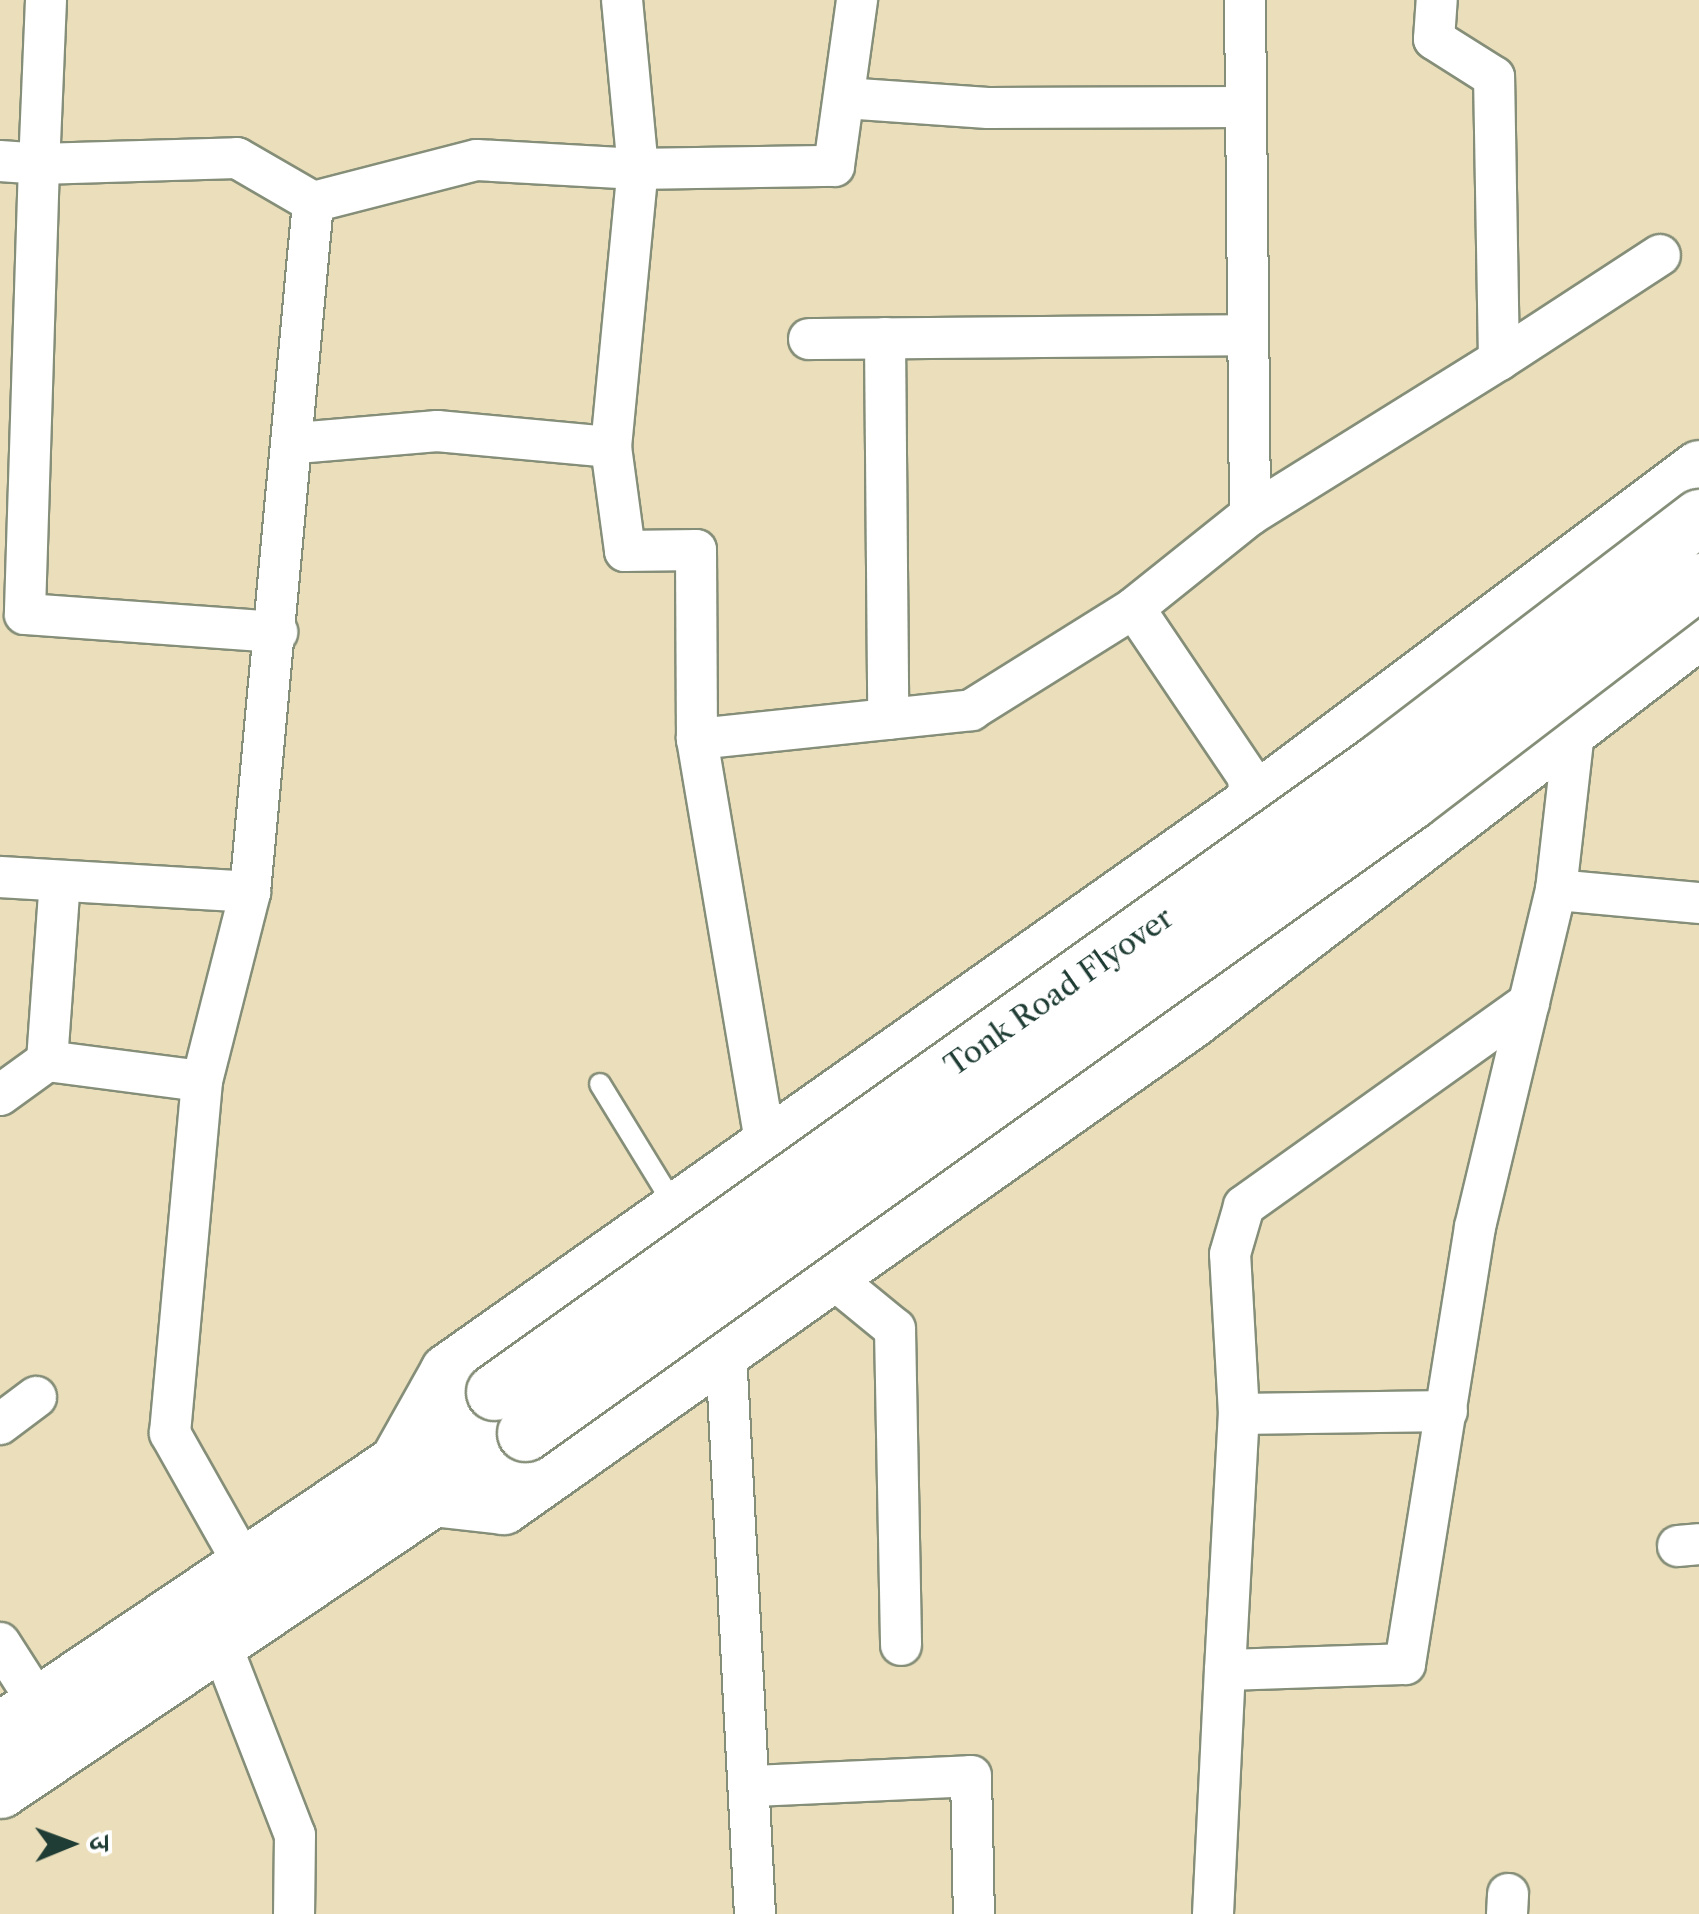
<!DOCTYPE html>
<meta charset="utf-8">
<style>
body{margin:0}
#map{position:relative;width:1699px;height:1914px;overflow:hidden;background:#ebdfbb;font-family:"Libre Caslon Text","Noto Serif Devanagari",serif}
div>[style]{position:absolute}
.roads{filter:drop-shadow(2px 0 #858e78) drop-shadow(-2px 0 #858e78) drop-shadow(0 2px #858e78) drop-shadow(0 -2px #858e78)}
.service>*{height:20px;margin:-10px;padding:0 10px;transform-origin:10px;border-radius:10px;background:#fff}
.minor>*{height:40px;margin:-20px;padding:0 20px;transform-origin:20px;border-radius:20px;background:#fff}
.primary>*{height:55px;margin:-27.5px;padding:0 27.5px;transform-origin:27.5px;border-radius:27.5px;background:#fff}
.trunk>*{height:55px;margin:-27.5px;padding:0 27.5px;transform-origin:27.5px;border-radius:27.5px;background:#fff}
.bridges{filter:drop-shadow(2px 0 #858e78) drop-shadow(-2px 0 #858e78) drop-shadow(0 2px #858e78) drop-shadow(0 -2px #858e78)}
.primary-bridge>*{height:55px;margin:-27.5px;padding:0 27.5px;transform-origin:27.5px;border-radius:27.5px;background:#fff}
span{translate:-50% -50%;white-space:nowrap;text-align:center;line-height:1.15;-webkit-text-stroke:8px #fff;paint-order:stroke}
.street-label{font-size:30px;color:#1f3d34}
.north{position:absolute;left:20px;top:1794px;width:100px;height:100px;-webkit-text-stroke:8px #fff;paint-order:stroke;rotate:89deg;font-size:28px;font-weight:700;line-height:40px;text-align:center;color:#1f3d34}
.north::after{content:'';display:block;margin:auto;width:35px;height:45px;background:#1f3d34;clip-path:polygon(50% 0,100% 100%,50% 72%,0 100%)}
</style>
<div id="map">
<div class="roads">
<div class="service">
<i style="left:600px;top:1084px;width:145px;rotate:58.5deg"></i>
</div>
<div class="minor">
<i style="left:46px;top:0;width:164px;rotate:92.4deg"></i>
<i style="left:39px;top:164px;width:198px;rotate:-1.7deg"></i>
<i style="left:237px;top:158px;width:88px;rotate:30.1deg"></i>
<i style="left:313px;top:202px;width:169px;rotate:-14.4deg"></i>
<i style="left:477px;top:160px;width:161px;rotate:3.2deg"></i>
<i style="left:638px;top:169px;width:170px;rotate:-95.4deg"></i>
<i style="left:1245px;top:0;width:515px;rotate:89.44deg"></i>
<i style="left:1250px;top:515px;width:149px;rotate:141.3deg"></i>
<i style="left:1134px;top:608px;width:204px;rotate:56deg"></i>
<i style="left:1248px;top:777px;width:28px;rotate:86deg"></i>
<i style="left:844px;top:98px;width:144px;rotate:4deg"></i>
<i style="left:988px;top:108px;width:257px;rotate:-0.2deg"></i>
<i style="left:0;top:161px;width:39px;rotate:4deg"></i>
<i style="left:39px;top:164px;width:450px;rotate:91.8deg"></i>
<i style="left:25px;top:614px;width:253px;rotate:4.1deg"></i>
<i style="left:885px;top:338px;width:381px;rotate:89.5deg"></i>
<i style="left:809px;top:339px;width:439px;rotate:-0.5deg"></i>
<i style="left:1499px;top:360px;width:192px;rotate:-33.1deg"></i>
<i style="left:297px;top:443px;width:141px;rotate:-4.9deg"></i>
<i style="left:437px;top:431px;width:175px;rotate:5.3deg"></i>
<i style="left:611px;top:447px;width:279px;rotate:-84.5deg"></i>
<i style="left:638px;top:169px;width:196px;rotate:-0.9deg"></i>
<i style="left:834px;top:166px;width:168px;rotate:-82.1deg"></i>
<i style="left:611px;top:447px;width:105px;rotate:82.3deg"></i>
<i style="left:625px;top:551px;width:71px;rotate:-0.8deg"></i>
<i style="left:696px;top:550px;width:189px;rotate:89.7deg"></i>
<i style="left:697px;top:739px;width:414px;rotate:80.4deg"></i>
<i style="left:1250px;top:515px;width:293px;rotate:-31.9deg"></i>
<i style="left:1499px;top:360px;width:283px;rotate:-91deg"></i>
<i style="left:1494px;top:77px;width:71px;rotate:-147.7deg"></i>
<i style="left:1434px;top:39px;width:39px;rotate:-86deg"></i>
<i style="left:697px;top:739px;width:276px;rotate:-6deg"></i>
<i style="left:971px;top:710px;width:192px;rotate:-32deg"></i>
<i style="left:0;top:877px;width:250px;rotate:3.4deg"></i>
<i style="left:1556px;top:890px;width:144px;rotate:5.2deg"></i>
<i style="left:47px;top:1061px;width:156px;rotate:7.4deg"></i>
<i style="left:0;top:1095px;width:58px;rotate:-35.9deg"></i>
<i style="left:47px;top:1061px;width:180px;rotate:-85.9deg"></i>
<i style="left:829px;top:1275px;width:85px;rotate:39.3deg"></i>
<i style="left:895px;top:1329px;width:316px;rotate:88.9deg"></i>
<i style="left:726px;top:1352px;width:563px;rotate:87.05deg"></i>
<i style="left:1239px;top:1414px;width:208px;rotate:-0.8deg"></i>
<i style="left:0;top:1424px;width:45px;rotate:-36.9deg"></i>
<i style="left:1678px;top:1546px;width:21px;rotate:-5deg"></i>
<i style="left:242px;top:1561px;width:147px;rotate:-119.4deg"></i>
<i style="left:170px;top:1433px;width:353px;rotate:-84.8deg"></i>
<i style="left:202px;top:1081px;width:195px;rotate:-75.7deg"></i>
<i style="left:250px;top:892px;width:693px;rotate:-84.78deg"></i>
<i style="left:220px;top:1642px;width:207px;rotate:68.8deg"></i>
<i style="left:295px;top:1835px;width:79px;rotate:90.7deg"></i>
<i style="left:0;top:1643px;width:72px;rotate:57.4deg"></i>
<i style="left:1225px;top:1670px;width:256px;rotate:-86.9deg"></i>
<i style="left:1239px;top:1414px;width:160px;rotate:-93.2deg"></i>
<i style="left:1230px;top:1254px;width:50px;rotate:-73.7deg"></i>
<i style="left:1244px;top:1206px;width:350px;rotate:-35.5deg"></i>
<i style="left:752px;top:1786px;width:219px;rotate:-2.6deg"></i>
<i style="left:971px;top:1776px;width:138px;rotate:88.8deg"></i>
<i style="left:1213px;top:1914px;width:244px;rotate:-87.2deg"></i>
<i style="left:1225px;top:1670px;width:180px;rotate:-1.9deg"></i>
<i style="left:1405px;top:1664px;width:443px;rotate:-80.9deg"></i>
<i style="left:1475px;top:1227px;width:347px;rotate:-76.5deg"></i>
<i style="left:1556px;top:890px;width:169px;rotate:-83.5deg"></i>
<i style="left:1575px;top:722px;width:13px;rotate:-157deg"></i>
<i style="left:1507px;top:1914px;width:20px;rotate:-87deg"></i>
</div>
<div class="primary">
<i style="left:408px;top:1451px;width:104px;rotate:-34.5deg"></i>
<i style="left:433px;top:1498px;width:113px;rotate:-35.2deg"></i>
</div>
<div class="trunk">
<i style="left:0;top:1730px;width:479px;rotate:-34deg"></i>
<i style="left:397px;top:1462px;width:104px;rotate:-60.7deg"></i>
<i style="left:448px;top:1371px;width:982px;rotate:-35.21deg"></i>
<i style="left:1250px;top:805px;width:561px;rotate:-36.89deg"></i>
<i style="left:0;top:1790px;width:522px;rotate:-33.99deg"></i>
<i style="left:433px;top:1498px;width:70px;rotate:6.5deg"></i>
<i style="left:503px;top:1506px;width:844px;rotate:-35.25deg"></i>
<i style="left:1192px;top:1019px;width:639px;rotate:-37.5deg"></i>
</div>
</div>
<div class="bridges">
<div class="primary-bridge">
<i style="left:494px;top:1392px;width:1089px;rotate:-35.47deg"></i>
<i style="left:1381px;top:760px;width:400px;rotate:-37.4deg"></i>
<i style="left:525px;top:1433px;width:1088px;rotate:-35.5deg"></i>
<i style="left:1411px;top:801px;width:362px;rotate:-37.4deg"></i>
</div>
</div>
<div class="street-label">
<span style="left:1059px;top:992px;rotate:-35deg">Tonk Road Flyover</span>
</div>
<div class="north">उ</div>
</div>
